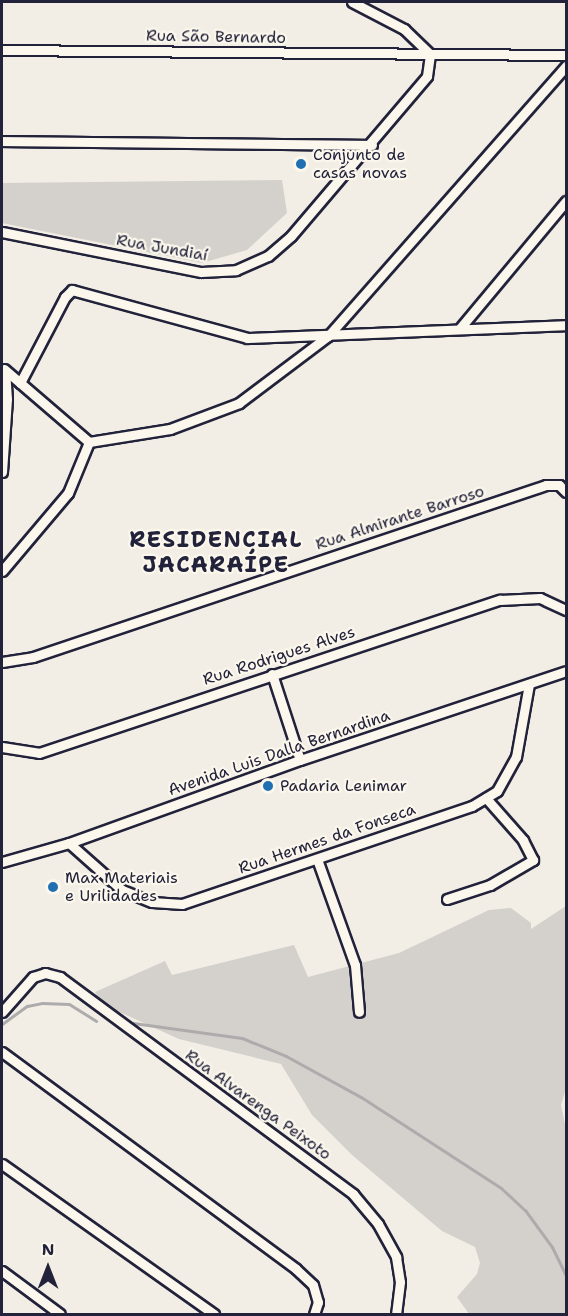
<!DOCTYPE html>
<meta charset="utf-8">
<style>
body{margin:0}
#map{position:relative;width:568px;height:1316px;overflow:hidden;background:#f2eee5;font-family:"Shantell Sans",sans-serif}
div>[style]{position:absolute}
.green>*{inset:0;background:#d4d1cc}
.stream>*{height:3px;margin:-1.5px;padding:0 1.5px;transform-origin:1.5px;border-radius:1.5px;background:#aeabad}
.roads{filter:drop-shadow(2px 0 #22223b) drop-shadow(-2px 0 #22223b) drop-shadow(0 2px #22223b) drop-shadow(0 -2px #22223b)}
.street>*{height:9px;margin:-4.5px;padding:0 4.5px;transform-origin:4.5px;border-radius:4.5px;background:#fbf7ec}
.dots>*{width:16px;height:16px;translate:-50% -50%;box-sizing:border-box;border:3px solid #fbf7ec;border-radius:50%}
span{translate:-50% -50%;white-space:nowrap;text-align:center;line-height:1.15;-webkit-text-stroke:4.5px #fbf7ec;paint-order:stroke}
.street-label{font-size:16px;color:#22223b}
.poi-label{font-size:16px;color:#22223b}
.left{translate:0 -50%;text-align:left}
.district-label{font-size:22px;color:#22223b;font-weight:700;letter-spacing:1.5px}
.frame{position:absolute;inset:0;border:3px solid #22223b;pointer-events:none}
.north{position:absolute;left:18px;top:1238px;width:60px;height:60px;-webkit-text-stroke:4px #fbf7ec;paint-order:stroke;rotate:0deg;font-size:16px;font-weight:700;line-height:24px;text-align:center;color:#22223b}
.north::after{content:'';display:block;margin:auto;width:21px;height:27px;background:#22223b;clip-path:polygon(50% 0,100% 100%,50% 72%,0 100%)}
</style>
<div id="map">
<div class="green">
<i style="clip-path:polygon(282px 180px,287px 213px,247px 250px,202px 263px,2px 223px,2px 183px)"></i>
<i style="clip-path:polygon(566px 906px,566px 1089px,561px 1105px,566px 1129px,566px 1314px,469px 1314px,457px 1297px,477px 1274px,480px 1263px,475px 1247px,442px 1231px,352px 1155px,312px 1115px,281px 1064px,179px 1039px,102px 1004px,95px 992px,165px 961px,172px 975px,294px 945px,308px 977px,399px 953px,489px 910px,511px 908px,531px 923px,531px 929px)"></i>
</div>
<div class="stream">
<i style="left:126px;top:1022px;width:117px;rotate:7.9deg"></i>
<i style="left:242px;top:1038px;width:48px;rotate:22.2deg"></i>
<i style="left:286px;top:1056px;width:85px;rotate:28.7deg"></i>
<i style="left:361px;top:1097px;width:167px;rotate:33deg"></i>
<i style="left:501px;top:1188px;width:33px;rotate:43deg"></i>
<i style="left:525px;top:1210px;width:46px;rotate:53.9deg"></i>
<i style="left:552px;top:1247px;width:32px;rotate:64deg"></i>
<i style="left:2px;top:1024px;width:31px;rotate:-36deg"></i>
<i style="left:27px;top:1006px;width:15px;rotate:-11deg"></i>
<i style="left:42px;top:1003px;width:27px;rotate:2deg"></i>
<i style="left:69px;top:1004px;width:32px;rotate:32deg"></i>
</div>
<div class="roads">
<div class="street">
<i style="left:352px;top:2px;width:59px;rotate:27.4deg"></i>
<i style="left:404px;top:29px;width:36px;rotate:44deg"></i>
<i style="left:2px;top:50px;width:564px;rotate:0.51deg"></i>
<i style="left:2px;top:141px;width:370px;rotate:0.6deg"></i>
<i style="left:2px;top:232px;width:203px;rotate:11.4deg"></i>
<i style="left:201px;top:272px;width:35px;rotate:-3deg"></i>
<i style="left:236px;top:270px;width:35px;rotate:-24deg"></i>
<i style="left:268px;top:256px;width:30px;rotate:-41deg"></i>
<i style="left:291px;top:236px;width:210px;rotate:-49.6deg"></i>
<i style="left:427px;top:76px;width:22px;rotate:-82deg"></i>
<i style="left:461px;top:327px;width:164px;rotate:-50.2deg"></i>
<i style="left:4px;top:369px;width:112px;rotate:40.7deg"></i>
<i style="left:20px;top:383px;width:97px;rotate:-62.4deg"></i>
<i style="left:65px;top:297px;width:10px;rotate:-45deg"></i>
<i style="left:72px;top:290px;width:181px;rotate:15.3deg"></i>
<i style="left:247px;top:338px;width:319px;rotate:-2.3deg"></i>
<i style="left:89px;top:442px;width:82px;rotate:-9.1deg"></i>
<i style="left:170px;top:429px;width:74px;rotate:-20.6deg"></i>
<i style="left:239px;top:403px;width:111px;rotate:-37deg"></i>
<i style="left:328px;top:336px;width:360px;rotate:-48.6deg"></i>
<i style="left:2px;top:472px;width:73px;rotate:-86.1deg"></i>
<i style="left:7px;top:399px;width:28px;rotate:-94deg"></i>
<i style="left:2px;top:571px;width:102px;rotate:-49.8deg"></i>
<i style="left:68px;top:493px;width:55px;rotate:-67.6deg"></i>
<i style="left:2px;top:662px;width:31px;rotate:-9deg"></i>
<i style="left:33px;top:657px;width:541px;rotate:-18.54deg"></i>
<i style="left:546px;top:485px;width:13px"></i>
<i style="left:559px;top:485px;width:10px;rotate:45deg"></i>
<i style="left:272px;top:674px;width:90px;rotate:72deg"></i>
<i style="left:2px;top:747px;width:37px;rotate:9deg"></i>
<i style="left:39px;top:753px;width:486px;rotate:-18.4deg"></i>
<i style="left:500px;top:600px;width:40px;rotate:-2.9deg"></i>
<i style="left:540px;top:598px;width:29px;rotate:25deg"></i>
<i style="left:69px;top:843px;width:71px;rotate:41.6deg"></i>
<i style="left:122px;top:890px;width:32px;rotate:22deg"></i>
<i style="left:152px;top:902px;width:30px;rotate:4deg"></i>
<i style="left:182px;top:904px;width:306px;rotate:-18.7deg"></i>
<i style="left:472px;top:806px;width:29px;rotate:-31deg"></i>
<i style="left:497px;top:791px;width:39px;rotate:-61deg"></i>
<i style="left:516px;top:757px;width:74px;rotate:-79.9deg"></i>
<i style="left:317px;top:859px;width:113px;rotate:70.3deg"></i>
<i style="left:355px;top:965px;width:47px;rotate:85.1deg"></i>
<i style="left:2px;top:862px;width:70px;rotate:-15.8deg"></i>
<i style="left:69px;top:843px;width:245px;rotate:-19.8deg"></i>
<i style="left:300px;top:760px;width:280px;rotate:-18.5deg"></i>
<i style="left:447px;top:899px;width:45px;rotate:-18deg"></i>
<i style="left:490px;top:885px;width:50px;rotate:-30.2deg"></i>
<i style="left:533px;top:860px;width:22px;rotate:-117deg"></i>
<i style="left:523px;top:840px;width:56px;rotate:-131.4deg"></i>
<i style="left:2px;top:1012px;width:47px;rotate:-48.5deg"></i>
<i style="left:33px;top:977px;width:13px;rotate:-18deg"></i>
<i style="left:45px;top:973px;width:16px;rotate:15deg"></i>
<i style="left:60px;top:977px;width:365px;rotate:36.5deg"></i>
<i style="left:353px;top:1194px;width:39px;rotate:50deg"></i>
<i style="left:378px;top:1224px;width:38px;rotate:61deg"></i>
<i style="left:396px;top:1257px;width:25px;rotate:81deg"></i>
<i style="left:400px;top:1282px;width:32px;rotate:97deg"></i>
<i style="left:2px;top:1052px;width:365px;rotate:36.4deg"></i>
<i style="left:296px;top:1269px;width:23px;rotate:43deg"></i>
<i style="left:313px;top:1285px;width:18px;rotate:74deg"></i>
<i style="left:318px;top:1302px;width:13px;rotate:108deg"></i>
<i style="left:2px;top:1164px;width:260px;rotate:35.3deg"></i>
<i style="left:2px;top:1271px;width:72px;rotate:36.6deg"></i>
</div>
</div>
<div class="dots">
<i style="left:301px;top:164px;background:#1f6fb2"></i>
<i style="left:268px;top:786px;background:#1f6fb2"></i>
<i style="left:53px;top:887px;background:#1f6fb2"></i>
</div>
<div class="street-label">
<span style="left:216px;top:37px;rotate:1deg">Rua São Bernardo</span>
<span style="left:162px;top:248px;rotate:10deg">Rua Jundiaí</span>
<span style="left:400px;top:518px;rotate:-18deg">Rua Almirante Barroso</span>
<span style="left:279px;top:656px;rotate:-18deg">Rua Rodrigues Alves</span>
<span style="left:279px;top:753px;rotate:-19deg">Avenida Luis Dalla Bernardina</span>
<span style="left:327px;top:839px;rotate:-19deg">Rua Hermes da Fonseca</span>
<span style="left:258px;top:1105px;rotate:36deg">Rua Alvarenga Peixoto</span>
</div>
<div class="poi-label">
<span class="left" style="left:313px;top:164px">Conjunto de<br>casas novas</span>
<span class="left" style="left:280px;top:786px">Padaria Lenimar</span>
<span class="left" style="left:65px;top:887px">Max Materiais<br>e Urilidades</span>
</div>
<div class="district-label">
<span style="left:216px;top:552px">RESIDENCIAL<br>JACARAÍPE</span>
</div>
<div class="frame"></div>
<div class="north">N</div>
</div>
